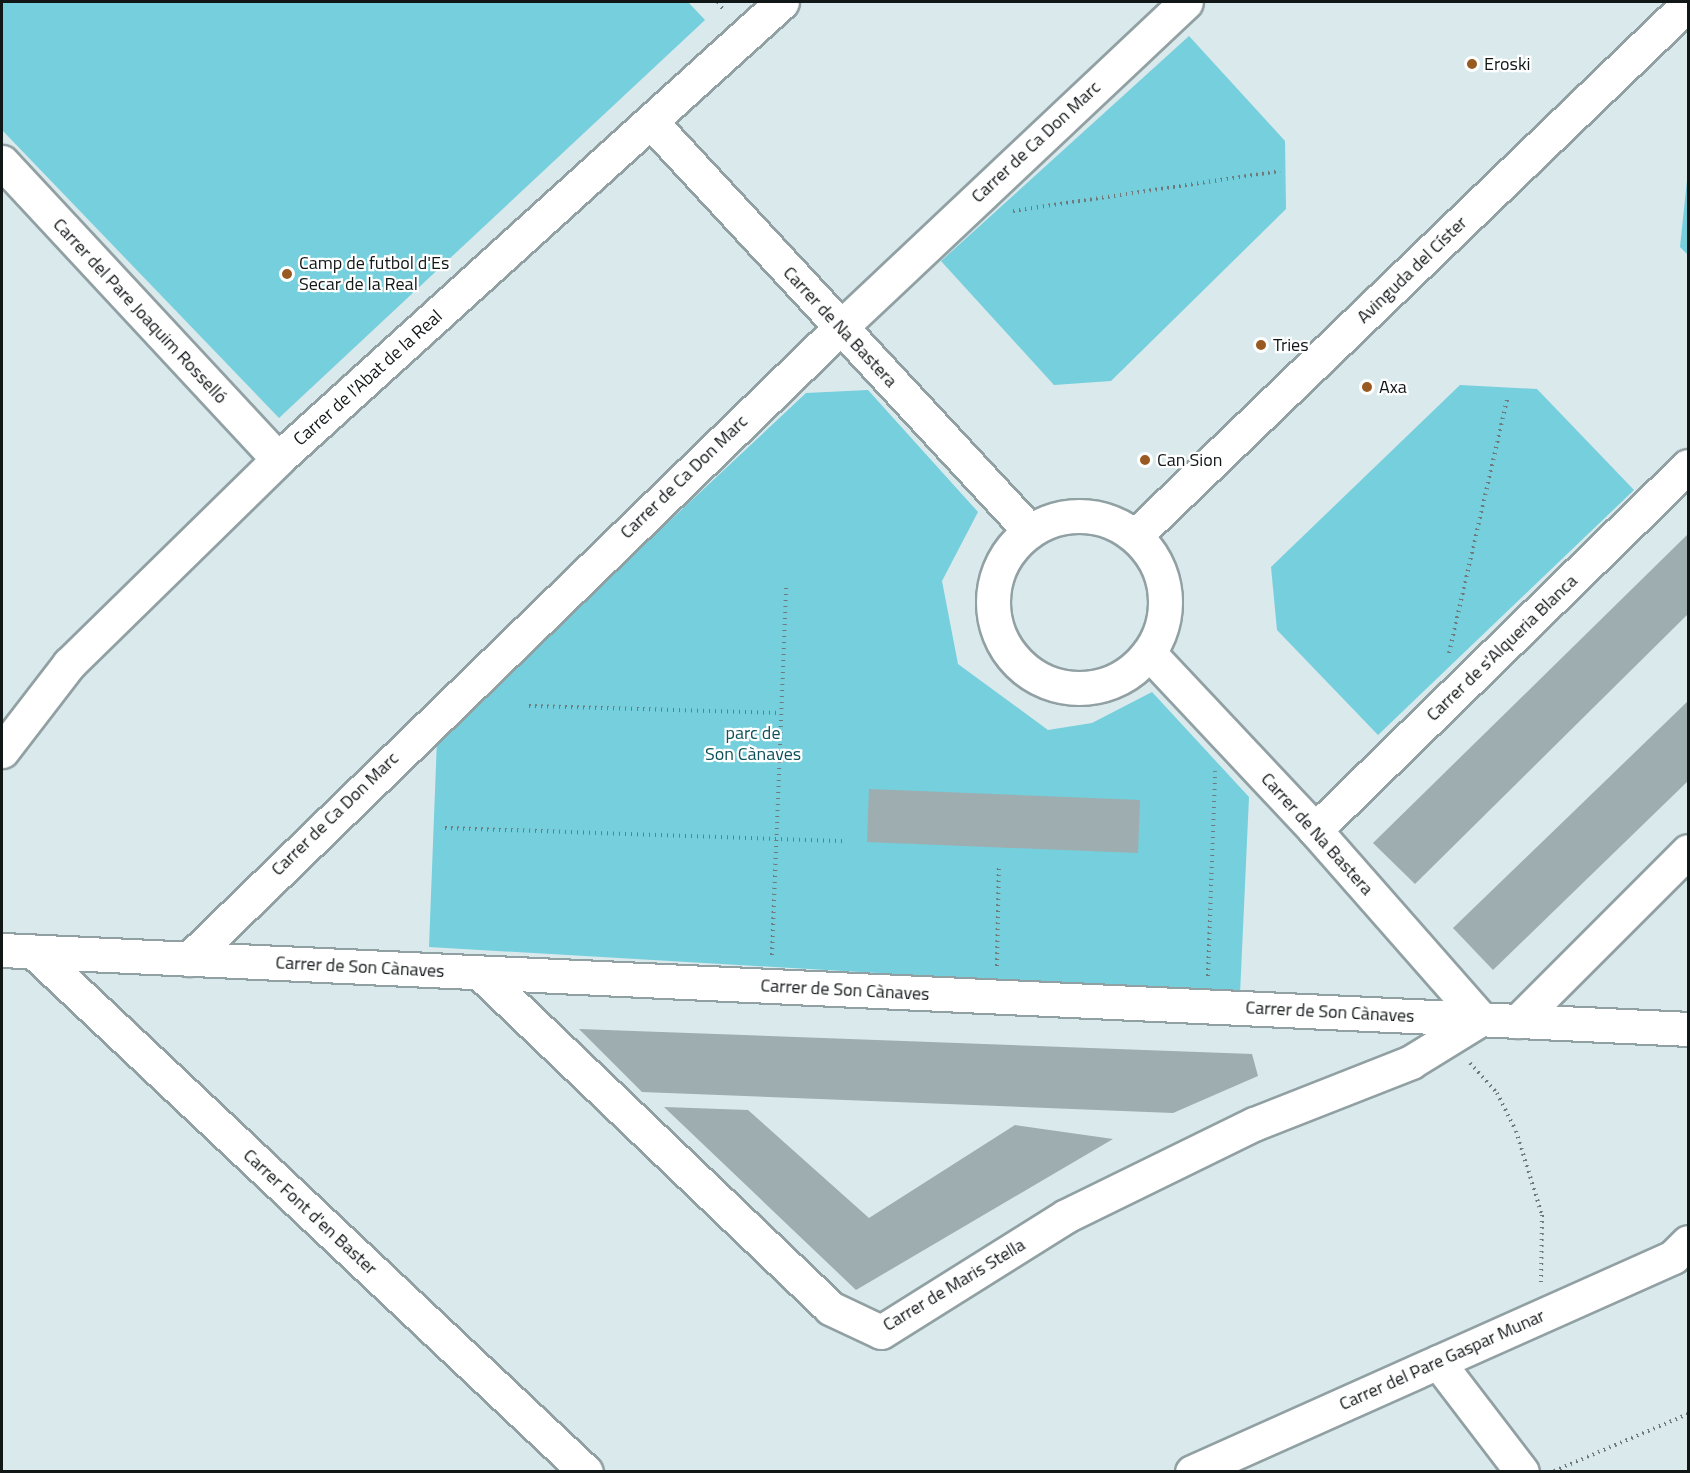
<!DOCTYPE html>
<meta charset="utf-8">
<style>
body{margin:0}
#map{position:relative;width:1690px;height:1473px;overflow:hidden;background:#d9e9ec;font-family:"Titillium Web",sans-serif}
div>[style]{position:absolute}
.green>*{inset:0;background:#75cfdc}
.building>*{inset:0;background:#9eadaf}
.path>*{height:4px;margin-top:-2px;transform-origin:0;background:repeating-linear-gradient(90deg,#707a7c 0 1.5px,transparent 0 6px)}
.roads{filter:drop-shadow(2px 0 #91a0a3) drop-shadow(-2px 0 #91a0a3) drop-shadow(0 2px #91a0a3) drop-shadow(0 -2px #91a0a3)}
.minor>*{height:33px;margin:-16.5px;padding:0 16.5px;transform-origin:16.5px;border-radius:16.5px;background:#fff}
.minor>.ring{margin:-16.5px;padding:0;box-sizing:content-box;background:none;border:33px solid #fff;border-radius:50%}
.dots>*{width:16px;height:16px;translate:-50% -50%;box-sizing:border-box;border:3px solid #fff;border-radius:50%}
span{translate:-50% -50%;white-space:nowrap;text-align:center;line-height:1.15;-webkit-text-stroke:4.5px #fff;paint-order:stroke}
.poi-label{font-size:18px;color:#111617}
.left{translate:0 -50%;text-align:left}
.street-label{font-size:18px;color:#111617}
.park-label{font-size:18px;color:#0f5159}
.frame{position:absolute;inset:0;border:3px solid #111617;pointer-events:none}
</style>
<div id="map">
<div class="green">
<i style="clip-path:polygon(2px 2px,688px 2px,705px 20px,279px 418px,2px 130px)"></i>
<i style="clip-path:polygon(1189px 36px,1285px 141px,1286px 209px,1111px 381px,1054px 385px,941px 261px)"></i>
<i style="clip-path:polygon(1688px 171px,1688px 255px,1680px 247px)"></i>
<i style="clip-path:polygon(1460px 385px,1537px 389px,1634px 490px,1378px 735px,1277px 630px,1271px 567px)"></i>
<i style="clip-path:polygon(868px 390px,978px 512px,942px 581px,958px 664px,1048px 730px,1092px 723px,1152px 692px,1249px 797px,1240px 994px,429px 947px,437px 739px,806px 393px)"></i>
</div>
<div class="building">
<i style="clip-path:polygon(1688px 534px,1688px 614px,1415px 884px,1373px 843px)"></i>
<i style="clip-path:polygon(1688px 701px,1688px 781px,1493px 970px,1453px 928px)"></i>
<i style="clip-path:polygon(869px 789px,1140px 800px,1138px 853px,867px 842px)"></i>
<i style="clip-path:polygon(579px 1029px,1252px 1054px,1258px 1076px,1173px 1113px,642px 1092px)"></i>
<i style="clip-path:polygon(664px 1107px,748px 1110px,869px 1218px,1015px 1125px,1113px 1139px,856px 1290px)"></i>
</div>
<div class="path">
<i style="left:718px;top:2px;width:11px;rotate:56deg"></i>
<i style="left:1013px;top:211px;width:270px;rotate:-8.5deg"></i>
<i style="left:1449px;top:653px;width:260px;rotate:-77.1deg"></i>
<i style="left:529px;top:706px;width:252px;rotate:1.6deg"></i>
<i style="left:445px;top:828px;width:402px;rotate:1.9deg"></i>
<i style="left:772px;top:955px;width:368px;rotate:-87.8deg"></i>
<i style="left:997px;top:966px;width:102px;rotate:-88.9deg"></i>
<i style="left:1208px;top:976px;width:205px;rotate:-88deg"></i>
<i style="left:1470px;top:1063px;width:40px;rotate:48deg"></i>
<i style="left:1497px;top:1093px;width:42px;rotate:63.4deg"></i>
<i style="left:1516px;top:1131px;width:88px;rotate:72.8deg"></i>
<i style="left:1542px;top:1215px;width:67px;rotate:90.9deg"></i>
<i style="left:1554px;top:1471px;width:146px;rotate:-23deg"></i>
</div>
<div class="roads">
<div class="minor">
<i style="left:652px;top:123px;width:555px;rotate:47.19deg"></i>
<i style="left:2px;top:162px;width:405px;rotate:47.1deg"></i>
<i class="ring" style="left:993px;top:516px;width:139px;height:139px"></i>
<i style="left:1136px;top:535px;width:766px;rotate:-43.89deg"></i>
<i style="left:1149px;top:653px;width:243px;rotate:46.8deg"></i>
<i style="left:1315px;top:830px;width:252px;rotate:48.7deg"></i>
<i style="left:2px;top:751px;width:110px;rotate:-52.4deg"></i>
<i style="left:69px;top:664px;width:293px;rotate:-44.4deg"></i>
<i style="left:278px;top:459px;width:680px;rotate:-42.2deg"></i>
<i style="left:1315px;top:830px;width:521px;rotate:-44.3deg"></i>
<i style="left:2px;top:950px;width:1688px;rotate:2.68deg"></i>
<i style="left:34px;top:952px;width:758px;rotate:43.29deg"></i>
<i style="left:189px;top:959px;width:907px;rotate:-44.11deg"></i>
<i style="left:840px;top:328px;width:475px;rotate:-43.3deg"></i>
<i style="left:480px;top:973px;width:484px;rotate:43.7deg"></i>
<i style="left:830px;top:1308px;width:56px;rotate:25.2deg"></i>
<i style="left:881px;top:1332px;width:218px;rotate:-32.1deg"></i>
<i style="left:1066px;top:1216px;width:209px;rotate:-26.1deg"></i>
<i style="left:1254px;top:1124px;width:169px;rotate:-21.5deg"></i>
<i style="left:1411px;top:1062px;width:82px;rotate:-31.6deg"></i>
<i style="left:1518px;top:1021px;width:240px;rotate:-45deg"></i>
<i style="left:1438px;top:1362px;width:138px;rotate:52.6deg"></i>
<i style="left:1192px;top:1472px;width:527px;rotate:-24.08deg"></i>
<i style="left:1673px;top:1257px;width:21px;rotate:-45deg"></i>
</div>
</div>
<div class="dots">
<i style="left:1472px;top:64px;background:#995a22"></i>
<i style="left:287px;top:274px;background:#995a22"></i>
<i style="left:1261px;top:345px;background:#995a22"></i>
<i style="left:1367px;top:387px;background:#995a22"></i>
<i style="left:1145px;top:460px;background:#995a22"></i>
</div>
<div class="poi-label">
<span class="left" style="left:1484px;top:64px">Eroski</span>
<span class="left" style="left:299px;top:274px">Camp de futbol d'Es<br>Secar de la Real</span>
<span class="left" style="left:1273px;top:345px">Tries</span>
<span class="left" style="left:1379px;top:387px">Axa</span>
<span class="left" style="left:1157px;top:460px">Can Sion</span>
</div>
<div class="street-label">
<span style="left:1036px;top:142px;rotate:-43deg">Carrer de Ca Don Marc</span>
<span style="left:1412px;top:270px;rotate:-44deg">Avinguda del Císter</span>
<span style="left:140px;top:311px;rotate:47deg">Carrer del Pare Joaquim Rosselló</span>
<span style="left:840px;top:327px;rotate:47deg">Carrer de Na Bastera</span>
<span style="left:368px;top:378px;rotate:-42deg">Carrer de l'Abat de la Real</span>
<span style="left:684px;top:477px;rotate:-44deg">Carrer de Ca Don Marc</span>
<span style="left:1502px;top:648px;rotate:-44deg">Carrer de s'Alqueria Blanca</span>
<span style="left:335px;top:814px;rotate:-44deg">Carrer de Ca Don Marc</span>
<span style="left:1317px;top:834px;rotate:48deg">Carrer de Na Bastera</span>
<span style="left:360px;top:967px;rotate:3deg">Carrer de Son Cànaves</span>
<span style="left:845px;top:990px;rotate:3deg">Carrer de Son Cànaves</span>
<span style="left:1330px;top:1012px;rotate:3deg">Carrer de Son Cànaves</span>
<span style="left:310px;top:1212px;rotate:43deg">Carrer Font d'en Baster</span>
<span style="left:954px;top:1285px;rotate:-31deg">Carrer de Maris Stella</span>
<span style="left:1442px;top:1360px;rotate:-24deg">Carrer del Pare Gaspar Munar</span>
</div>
<div class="park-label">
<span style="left:753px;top:744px">parc de<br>Son Cànaves</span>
</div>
<div class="frame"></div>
</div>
